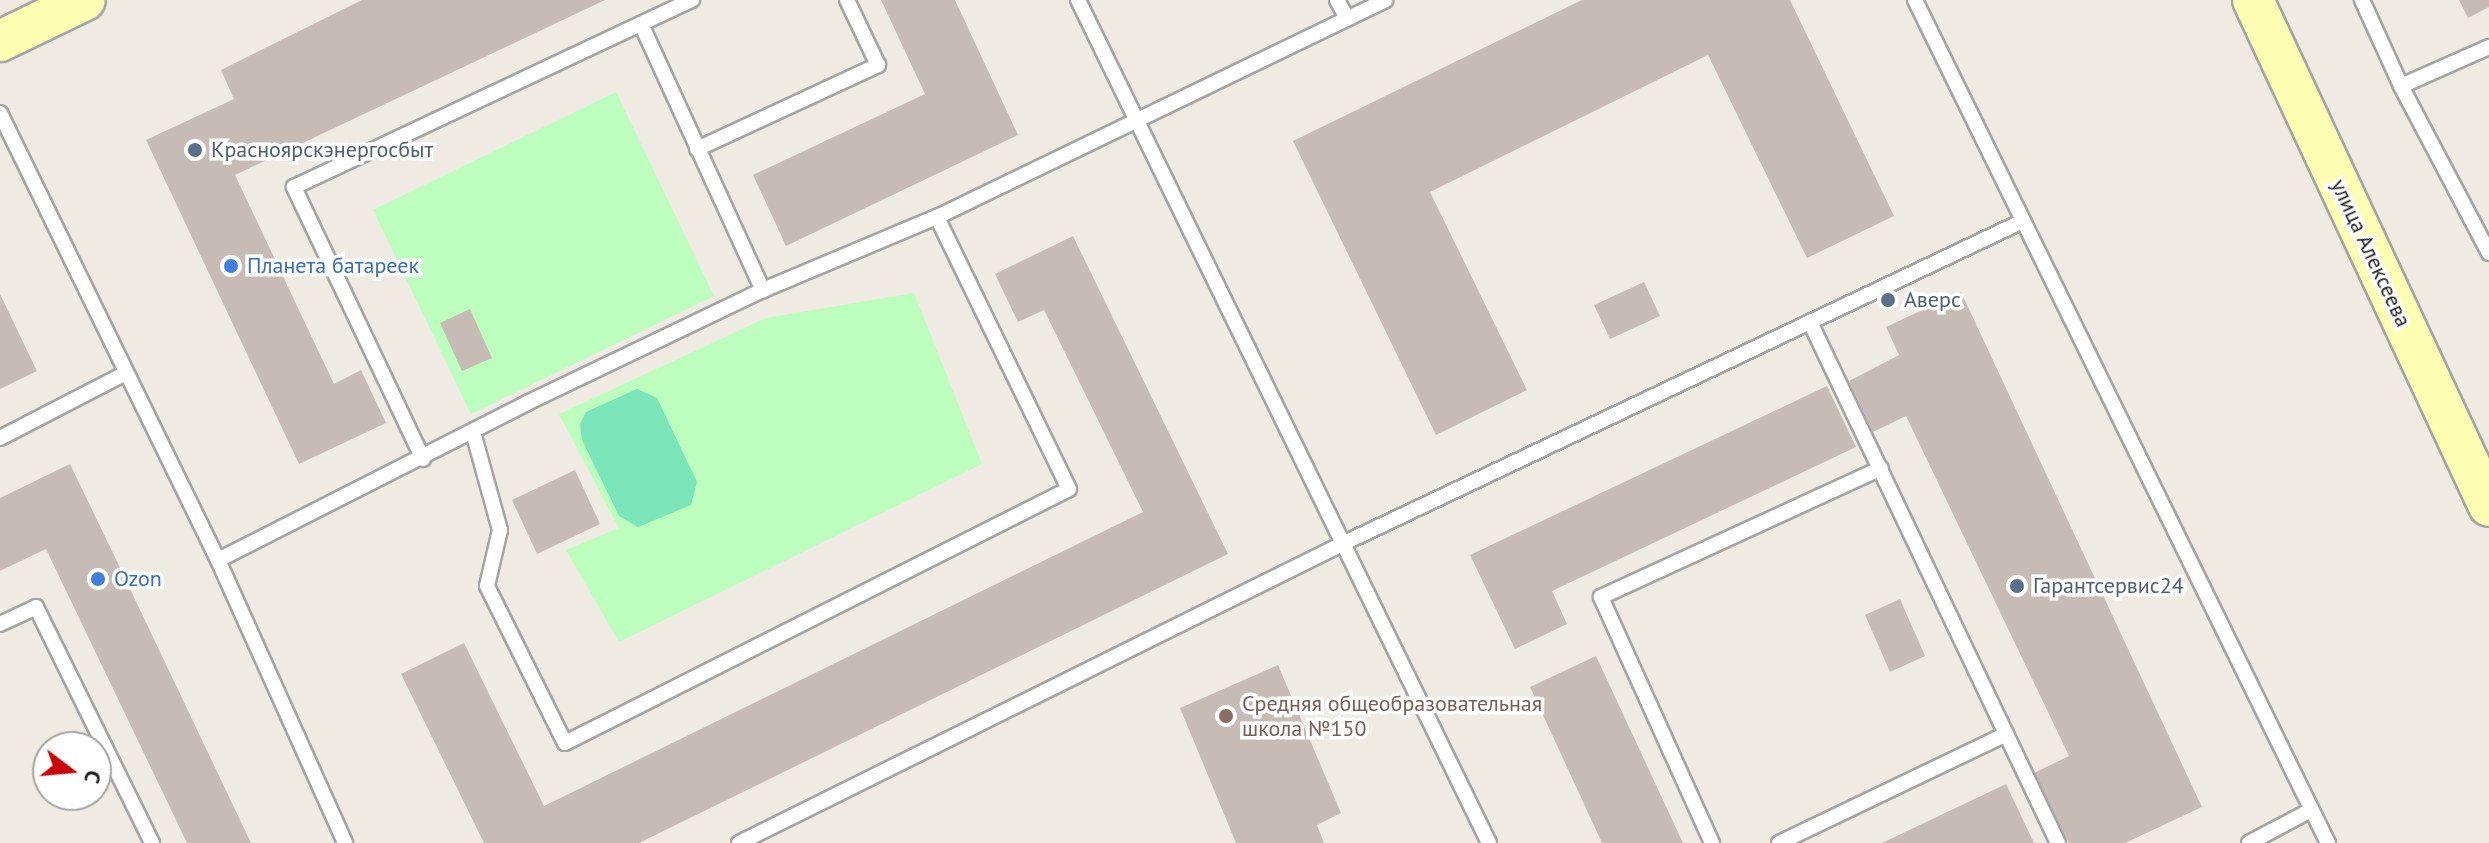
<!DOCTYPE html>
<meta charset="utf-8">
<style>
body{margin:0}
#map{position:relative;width:2489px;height:843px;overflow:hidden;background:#efeae2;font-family:"PT Sans",sans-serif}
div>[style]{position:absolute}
.park>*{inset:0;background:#bbfebe}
.pitch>*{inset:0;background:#79e5b9}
.building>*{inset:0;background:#c7bcb5}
.roads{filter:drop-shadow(2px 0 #a4a4a4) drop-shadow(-2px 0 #a4a4a4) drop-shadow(0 2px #a4a4a4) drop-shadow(0 -2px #a4a4a4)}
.lane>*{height:14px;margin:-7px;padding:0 7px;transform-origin:7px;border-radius:7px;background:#fff}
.secondary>*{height:40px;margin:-20px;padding:0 20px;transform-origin:20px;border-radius:20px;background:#fcfeb1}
.dots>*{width:22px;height:22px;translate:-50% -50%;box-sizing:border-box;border:4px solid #fff;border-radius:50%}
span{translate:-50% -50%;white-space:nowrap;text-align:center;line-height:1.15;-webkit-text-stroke:7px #fff;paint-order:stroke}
.service-label{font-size:22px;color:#4e5e75}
.left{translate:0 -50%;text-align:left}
.street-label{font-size:22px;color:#1d1d1d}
.shop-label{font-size:22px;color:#366cbe}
.education-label{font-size:22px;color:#785e54}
.north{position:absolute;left:32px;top:731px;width:80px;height:80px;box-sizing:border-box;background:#fff;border:2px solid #a5a5a5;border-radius:50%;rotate:106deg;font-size:22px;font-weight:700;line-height:32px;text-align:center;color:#1d1d1d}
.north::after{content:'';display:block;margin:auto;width:28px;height:36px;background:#ca0005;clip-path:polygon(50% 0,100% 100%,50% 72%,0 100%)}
</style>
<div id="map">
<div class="park">
<i style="clip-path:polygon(616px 92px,714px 296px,471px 414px,373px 210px)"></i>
<i style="clip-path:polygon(914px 293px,982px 464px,619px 642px,566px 550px,619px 528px,559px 414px,766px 318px)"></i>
</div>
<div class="pitch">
<i style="clip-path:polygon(637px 389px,657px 398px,697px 482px,691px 505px,638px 527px,619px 516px,582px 440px,580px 424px,586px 412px)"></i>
</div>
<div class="building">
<i style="clip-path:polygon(362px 0,605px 0,235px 175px,334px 384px,361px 370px,386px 423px,299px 464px,146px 140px,234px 99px,221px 70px)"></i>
<i style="clip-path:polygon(881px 0,955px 0,1018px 135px,786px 246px,753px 175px,925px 94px)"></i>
<i style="clip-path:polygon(1582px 0,1790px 0,1894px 216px,1807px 258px,1708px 55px,1430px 192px,1527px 390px,1436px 435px,1293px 141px)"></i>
<i style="clip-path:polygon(2459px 0,2489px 0,2489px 7px,2468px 18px)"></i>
<i style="clip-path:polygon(1073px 236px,1228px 554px,639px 843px,484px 843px,401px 674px,464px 643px,544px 806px,1143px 512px,1044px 310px,1018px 322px,995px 274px)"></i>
<i style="clip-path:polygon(1644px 282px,1660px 316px,1610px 339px,1594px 305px)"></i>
<i style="clip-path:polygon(1961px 292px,2202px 807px,2125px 843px,2069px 843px,2063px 832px,2034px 773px,2069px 756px,1906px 416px,1873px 432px,1849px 381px,1899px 355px,1886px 327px)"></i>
<i style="clip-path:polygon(0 294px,37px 371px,0 389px)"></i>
<i style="clip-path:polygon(470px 309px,492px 358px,462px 371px,440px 323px)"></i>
<i style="clip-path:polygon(1827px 386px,1856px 447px,1552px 591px,1567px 624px,1515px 649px,1470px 555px)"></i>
<i style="clip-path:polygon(70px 464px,112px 551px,251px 843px,187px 843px,46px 549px,0 571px,0 498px)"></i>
<i style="clip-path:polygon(575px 470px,600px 524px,537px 554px,512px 500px)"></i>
<i style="clip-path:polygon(1900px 599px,1925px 656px,1890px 672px,1865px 615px)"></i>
<i style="clip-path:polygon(1596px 656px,1683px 843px,1602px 843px,1530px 687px)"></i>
<i style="clip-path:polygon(1278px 665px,1341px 813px,1317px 825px,1324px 843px,1236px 843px,1180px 708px)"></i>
<i style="clip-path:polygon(2006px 784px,2034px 843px,1882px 843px)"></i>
</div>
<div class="roads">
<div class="lane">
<i style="left:1078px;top:0;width:938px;rotate:64.01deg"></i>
<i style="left:1337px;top:0;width:21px;rotate:61deg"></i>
<i style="left:1915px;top:0;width:939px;rotate:63.9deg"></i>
<i style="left:2362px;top:0;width:94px;rotate:65.6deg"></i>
<i style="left:2401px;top:86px;width:189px;rotate:62.2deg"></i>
<i style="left:641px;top:24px;width:293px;rotate:65.4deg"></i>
<i style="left:2401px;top:86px;width:96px;rotate:-23.9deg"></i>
<i style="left:0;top:113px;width:497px;rotate:64deg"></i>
<i style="left:218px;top:560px;width:310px;rotate:65.8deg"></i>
<i style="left:697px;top:149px;width:200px;rotate:-24.9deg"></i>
<i style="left:878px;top:65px;width:72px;rotate:-115.5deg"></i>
<i style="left:1810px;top:322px;width:577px;rotate:64.55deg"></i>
<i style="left:473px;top:432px;width:102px;rotate:74.6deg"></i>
<i style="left:500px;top:530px;width:57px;rotate:103.1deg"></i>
<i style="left:487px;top:586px;width:175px;rotate:63.6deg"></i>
<i style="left:565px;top:743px;width:564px;rotate:-26.75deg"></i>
<i style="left:1069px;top:489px;width:302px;rotate:-115.9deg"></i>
<i style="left:0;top:438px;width:142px;rotate:-27.3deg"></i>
<i style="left:423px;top:459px;width:301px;rotate:-115.4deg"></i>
<i style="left:294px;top:187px;width:440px;rotate:-25.2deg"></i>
<i style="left:218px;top:560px;width:347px;rotate:-26.9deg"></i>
<i style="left:527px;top:403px;width:262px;rotate:-25.6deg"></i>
<i style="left:763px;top:290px;width:189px;rotate:-22.8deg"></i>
<i style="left:937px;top:217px;width:498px;rotate:-25.8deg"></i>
<i style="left:0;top:624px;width:40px;rotate:-25deg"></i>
<i style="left:36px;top:607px;width:263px;rotate:63.8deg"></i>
<i style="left:739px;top:843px;width:671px;rotate:-26.37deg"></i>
<i style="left:1340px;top:545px;width:754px;rotate:-25.38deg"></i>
<i style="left:1712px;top:843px;width:270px;rotate:-114.3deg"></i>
<i style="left:1601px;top:597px;width:308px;rotate:-24.7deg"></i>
<i style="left:1779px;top:843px;width:252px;rotate:-25.6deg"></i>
<i style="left:2249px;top:843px;width:70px;rotate:-28deg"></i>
</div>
<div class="secondary">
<i style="left:2253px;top:0;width:558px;rotate:65deg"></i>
<i style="left:0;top:41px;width:94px;rotate:-25.8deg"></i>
</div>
</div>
<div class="dots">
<i style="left:195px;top:150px;background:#5c6f8a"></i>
<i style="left:231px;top:266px;background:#3f7fe0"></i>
<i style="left:1888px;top:300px;background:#5c6f8a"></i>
<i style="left:98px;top:579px;background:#3f7fe0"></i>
<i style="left:2017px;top:586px;background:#5c6f8a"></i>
<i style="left:1226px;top:716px;background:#8d6e63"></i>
</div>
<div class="service-label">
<span class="left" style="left:211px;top:150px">Красноярскэнергосбыт</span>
<span class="left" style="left:1904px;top:300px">Аверс</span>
<span class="left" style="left:2033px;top:586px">Гарантсервис24</span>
</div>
<div class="street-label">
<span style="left:2371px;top:253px;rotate:65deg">улица Алексеева</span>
</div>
<div class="shop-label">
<span class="left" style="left:247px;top:266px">Планета батареек</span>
<span class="left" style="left:114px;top:579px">Ozon</span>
</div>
<div class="education-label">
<span class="left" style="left:1242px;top:716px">Средняя общеобразовательная<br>школа №150</span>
</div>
<div class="north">С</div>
</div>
